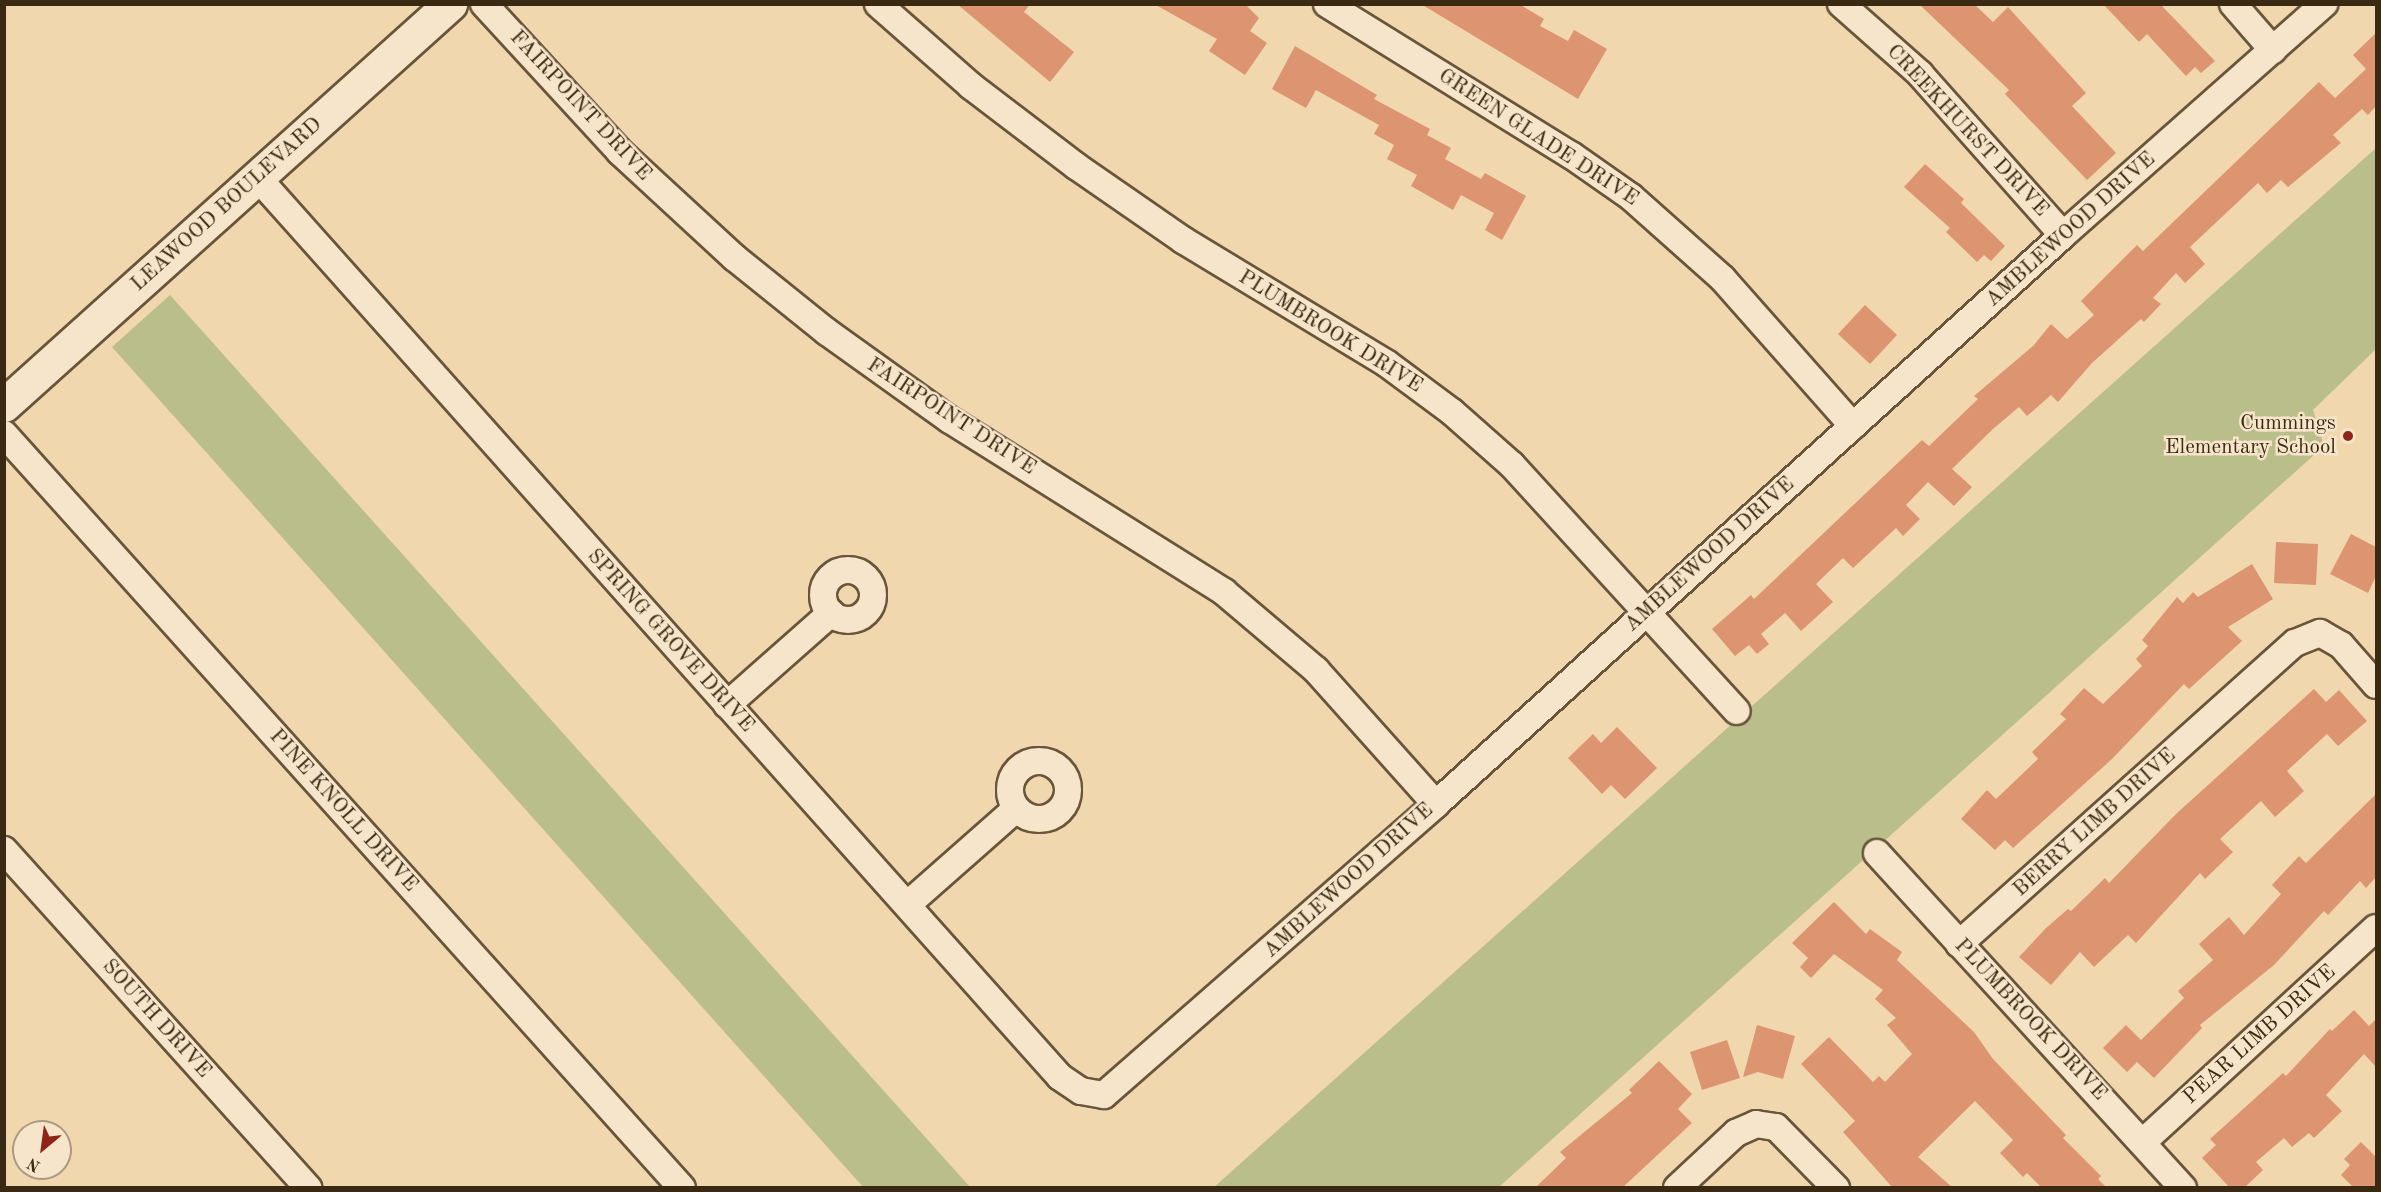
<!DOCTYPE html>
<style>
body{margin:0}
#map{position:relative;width:2381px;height:1192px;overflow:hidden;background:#f1d7ae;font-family:"Old Standard TT",serif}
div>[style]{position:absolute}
.green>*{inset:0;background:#b9be8b}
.building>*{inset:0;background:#dd9471}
.roads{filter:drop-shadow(2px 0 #68553a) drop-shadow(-2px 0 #68553a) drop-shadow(0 2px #68553a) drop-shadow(0 -2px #68553a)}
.street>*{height:26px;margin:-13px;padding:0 13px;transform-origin:13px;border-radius:13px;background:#f6e5ca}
.street>.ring{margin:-13px;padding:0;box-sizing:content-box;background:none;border:26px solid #f6e5ca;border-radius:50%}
.secondary>*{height:33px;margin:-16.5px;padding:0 16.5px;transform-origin:16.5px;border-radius:16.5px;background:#f6e5ca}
.dots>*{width:16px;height:16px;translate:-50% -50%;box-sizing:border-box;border:3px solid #f6e5ca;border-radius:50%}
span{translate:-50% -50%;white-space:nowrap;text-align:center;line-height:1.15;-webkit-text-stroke:5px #f6e5ca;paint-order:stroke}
.street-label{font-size:21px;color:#3a2a13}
.poi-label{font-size:21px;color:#3a2a13}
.right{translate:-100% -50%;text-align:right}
.frame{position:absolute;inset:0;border:6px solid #3a2a13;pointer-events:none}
.north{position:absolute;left:12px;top:1120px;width:60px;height:60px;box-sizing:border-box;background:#f6e5ca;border:2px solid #ab9a81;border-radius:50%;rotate:209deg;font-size:16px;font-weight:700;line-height:24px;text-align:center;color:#3a2a13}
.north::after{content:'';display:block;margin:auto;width:21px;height:27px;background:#8f2418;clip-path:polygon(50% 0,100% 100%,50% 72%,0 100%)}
</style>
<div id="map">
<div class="green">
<i style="clip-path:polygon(2376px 148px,2376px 349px,2313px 410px,2324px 446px,1499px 1187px,1213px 1188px)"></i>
<i style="clip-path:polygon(170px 295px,970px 1187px,863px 1187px,112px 347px)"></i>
</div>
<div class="building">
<i style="clip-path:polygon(957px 4px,1030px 4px,1024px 12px,1074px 52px,1050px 82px)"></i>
<i style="clip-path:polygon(1154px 4px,1245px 4px,1259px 18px,1250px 31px,1267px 43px,1245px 75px,1209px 51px,1217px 39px)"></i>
<i style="clip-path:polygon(1421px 4px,1519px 4px,1544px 19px,1540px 26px,1568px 41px,1574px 30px,1607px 49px,1578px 99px)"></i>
<i style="clip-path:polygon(1919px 4px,1974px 4px,1993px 22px,2008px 7px,2086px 93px,2072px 106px,2116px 153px,2087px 180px,2005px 94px,2009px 90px)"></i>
<i style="clip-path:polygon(2103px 4px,2160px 4px,2215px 61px,2201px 73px,2195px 67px,2186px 76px,2147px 34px,2139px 42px)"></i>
<i style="clip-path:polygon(2376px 33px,2376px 106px,2368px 115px,2362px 109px,2333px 135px,2341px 143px,2288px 187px,2281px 180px,2267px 193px,2258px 183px,2190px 247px,2205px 264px,2185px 283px,2176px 273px,2153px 298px,2161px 304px,2144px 322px,2141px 319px,2092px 363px,2058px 402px,2051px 395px,2027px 416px,2019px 407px,1993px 429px,1952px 469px,1972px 487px,1954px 506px,1928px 482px,1906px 505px,1920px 519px,1903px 536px,1896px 528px,1853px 568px,1843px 558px,1816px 584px,1833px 602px,1801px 631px,1785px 613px,1761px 634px,1769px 644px,1757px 654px,1749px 645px,1735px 656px,1712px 629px,1751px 595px,1754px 599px,1922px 440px,1929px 446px,1978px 399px,1974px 396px,2033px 346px,2051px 324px,2067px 339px,2094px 315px,2081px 301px,2137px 245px,2143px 251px,2319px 82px,2335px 98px,2366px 69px,2353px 55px)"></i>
<i style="clip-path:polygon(1295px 46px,1377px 95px,1374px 99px,1430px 129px,1427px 135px,1451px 148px,1445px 159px,1481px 179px,1485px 173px,1526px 196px,1502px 240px,1485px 230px,1494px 213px,1461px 195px,1453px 210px,1411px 186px,1417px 175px,1387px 159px,1394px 145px,1374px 134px,1379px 125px,1316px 90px,1306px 108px,1272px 89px)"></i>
<i style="clip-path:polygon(1925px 164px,1964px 199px,1961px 203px,2005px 246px,1991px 261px,1984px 255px,1977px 262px,1946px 232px,1950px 228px,1904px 187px)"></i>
<i style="clip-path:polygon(1865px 305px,1897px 335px,1870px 364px,1838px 334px)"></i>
<i style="clip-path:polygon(2351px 534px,2376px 547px,2376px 576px,2368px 593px,2330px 574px)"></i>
<i style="clip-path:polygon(2276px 542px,2318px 544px,2316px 585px,2274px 583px)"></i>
<i style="clip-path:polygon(2252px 564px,2273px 599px,2228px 627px,2242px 641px,2189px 689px,2184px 684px,2112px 759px,2013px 848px,2005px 840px,1995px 850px,1961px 819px,1987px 790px,1996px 799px,2038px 759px,2032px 752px,2066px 719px,2060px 714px,2084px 688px,2103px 704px,2142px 666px,2136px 659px,2148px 646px,2142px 640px,2177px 597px,2183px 603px,2193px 592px,2198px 597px)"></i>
<i style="clip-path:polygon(2314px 689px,2326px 702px,2339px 690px,2367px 721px,2338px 746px,2327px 734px,2287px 771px,2304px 791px,2275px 817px,2261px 801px,2220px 839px,2233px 852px,2205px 879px,2200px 873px,2136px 943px,2128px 935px,2094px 967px,2080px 952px,2051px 985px,2019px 957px,2046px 928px,2068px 909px,2071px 911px,2105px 878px,2109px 883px,2176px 814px)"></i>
<i style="clip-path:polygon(1617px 727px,1657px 768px,1625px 799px,1611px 785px,1602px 794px,1568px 758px,1593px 734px,1601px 743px)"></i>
<i style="clip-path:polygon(2376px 794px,2376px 877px,2366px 888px,2360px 881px,2328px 915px,2324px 911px,2274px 965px,2200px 1025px,2202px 1028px,2154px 1078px,2137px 1062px,2127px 1072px,2103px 1048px,2126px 1025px,2141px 1040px,2184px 998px,2178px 991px,2213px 960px,2199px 944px,2229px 917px,2244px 935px,2281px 894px,2272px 885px,2299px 856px,2306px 863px)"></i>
<i style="clip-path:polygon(1834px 902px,1866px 934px,1870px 929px,1902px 952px,1897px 960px,1974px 1032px,1993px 1059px,2066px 1135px,2063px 1138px,2101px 1176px,2098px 1179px,2107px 1188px,2042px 1188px,2027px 1173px,2023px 1177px,2000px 1153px,2013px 1140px,1975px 1101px,1918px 1157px,1953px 1188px,1893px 1188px,1843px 1132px,1855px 1121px,1801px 1064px,1829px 1037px,1873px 1082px,1879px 1076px,1885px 1082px,1912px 1054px,1887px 1025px,1896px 1018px,1875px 999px,1883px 990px,1834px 954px,1811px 978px,1800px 967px,1808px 958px,1792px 943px)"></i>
<i style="clip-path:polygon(2354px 1010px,2369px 1026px,2376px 1019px,2376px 1067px,2364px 1054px,2326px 1095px,2342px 1111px,2314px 1138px,2309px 1133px,2292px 1147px,2284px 1138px,2256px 1162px,2263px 1170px,2244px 1188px,2230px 1188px,2202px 1158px,2216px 1145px,2210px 1139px,2283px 1073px,2286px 1076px,2330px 1029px,2332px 1031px)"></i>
<i style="clip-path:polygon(1757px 1025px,1795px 1036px,1783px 1079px,1758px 1072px,1743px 1077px)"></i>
<i style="clip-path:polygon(1727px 1040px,1740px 1078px,1702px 1090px,1690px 1052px)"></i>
<i style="clip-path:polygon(1659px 1061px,1692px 1094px,1678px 1109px,1692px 1123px,1622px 1188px,1535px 1188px,1566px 1158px,1560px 1152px,1632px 1093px,1629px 1090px)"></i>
<i style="clip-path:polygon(2361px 1142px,2376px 1157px,2376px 1188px,2354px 1188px,2341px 1175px,2350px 1165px,2344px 1159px)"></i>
</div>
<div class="roads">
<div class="street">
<i style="left:484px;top:4px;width:201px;rotate:47.4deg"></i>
<i style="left:620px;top:152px;width:156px;rotate:42.7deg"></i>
<i style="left:735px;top:258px;width:118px;rotate:38.8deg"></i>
<i style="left:827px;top:332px;width:151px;rotate:35.6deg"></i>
<i style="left:950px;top:420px;width:324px;rotate:32.1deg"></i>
<i style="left:1224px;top:592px;width:121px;rotate:40.3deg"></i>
<i style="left:1316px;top:670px;width:180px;rotate:48.2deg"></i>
<i style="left:878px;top:4px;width:124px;rotate:41.4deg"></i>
<i style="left:971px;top:86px;width:132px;rotate:37.3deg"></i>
<i style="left:1076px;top:166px;width:130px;rotate:34.7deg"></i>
<i style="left:1183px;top:240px;width:237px;rotate:31.2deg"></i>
<i style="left:1386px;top:363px;width:82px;rotate:36.6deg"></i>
<i style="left:1452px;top:412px;width:80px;rotate:41.5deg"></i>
<i style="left:1512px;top:465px;width:333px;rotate:47.6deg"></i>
<i style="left:1327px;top:4px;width:287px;rotate:31.8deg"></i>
<i style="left:1571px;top:155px;width:73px;rotate:35deg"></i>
<i style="left:1631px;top:197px;width:123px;rotate:41.7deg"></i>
<i style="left:1723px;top:279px;width:196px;rotate:48.5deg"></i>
<i style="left:1841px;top:4px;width:106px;rotate:41.5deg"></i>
<i style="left:1920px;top:74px;width:215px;rotate:48.4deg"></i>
<i style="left:2233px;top:4px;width:61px;rotate:49deg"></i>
<i style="left:257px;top:177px;width:1206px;rotate:48.26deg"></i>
<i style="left:1060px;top:1077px;width:25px;rotate:34deg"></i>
<i style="left:1081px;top:1091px;width:23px;rotate:10deg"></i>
<i style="left:1104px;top:1095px;width:441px;rotate:-41.2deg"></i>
<i style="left:1436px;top:804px;width:847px;rotate:-42.22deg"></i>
<i style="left:2063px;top:235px;width:349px;rotate:-41.5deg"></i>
<i style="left:4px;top:434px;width:1014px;rotate:48.04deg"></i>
<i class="ring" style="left:823px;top:570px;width:24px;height:24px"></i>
<i style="left:727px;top:705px;width:139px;rotate:-41.5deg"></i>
<i class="ring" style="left:1010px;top:761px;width:32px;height:32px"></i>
<i style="left:4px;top:850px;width:455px;rotate:48deg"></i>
<i style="left:1877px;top:853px;width:454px;rotate:47.6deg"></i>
<i style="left:907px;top:905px;width:145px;rotate:-41.4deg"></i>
<i style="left:1959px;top:944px;width:451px;rotate:-41.9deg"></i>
<i style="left:2295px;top:643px;width:27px;rotate:-22deg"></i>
<i style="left:2320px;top:633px;width:24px;rotate:30deg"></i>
<i style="left:2341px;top:645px;width:53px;rotate:48.8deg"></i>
<i style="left:2143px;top:1142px;width:316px;rotate:-42.6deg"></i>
<i style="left:1677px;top:1188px;width:81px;rotate:-43deg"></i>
<i style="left:1736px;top:1133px;width:22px;rotate:-24deg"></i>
<i style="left:1756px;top:1124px;width:20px;rotate:9deg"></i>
<i style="left:1776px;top:1127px;width:86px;rotate:45.5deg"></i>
</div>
<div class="secondary">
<i style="left:4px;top:405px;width:600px;rotate:-41.96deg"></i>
</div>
</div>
<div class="dots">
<i style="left:2348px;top:436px;background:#8f2418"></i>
</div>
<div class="street-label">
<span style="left:580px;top:106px;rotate:47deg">FAIRPOINT DRIVE</span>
<span style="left:1967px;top:131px;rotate:47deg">CREEKHURST DRIVE</span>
<span style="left:1538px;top:138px;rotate:33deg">GREEN GLADE DRIVE</span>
<span style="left:227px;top:205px;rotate:-42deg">LEAWOOD BOULEVARD</span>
<span style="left:2071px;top:230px;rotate:-42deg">AMBLEWOOD DRIVE</span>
<span style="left:1330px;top:332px;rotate:32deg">PLUMBROOK DRIVE</span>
<span style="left:951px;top:417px;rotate:33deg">FAIRPOINT DRIVE</span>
<span style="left:1710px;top:555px;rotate:-42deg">AMBLEWOOD DRIVE</span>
<span style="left:670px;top:641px;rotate:48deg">SPRING GROVE DRIVE</span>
<span style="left:343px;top:811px;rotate:48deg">PINE KNOLL DRIVE</span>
<span style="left:2095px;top:823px;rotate:-42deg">BERRY LIMB DRIVE</span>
<span style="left:1349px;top:881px;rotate:-42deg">AMBLEWOOD DRIVE</span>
<span style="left:156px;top:1019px;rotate:48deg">SOUTH DRIVE</span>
<span style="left:2030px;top:1020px;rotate:47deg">PLUMBROOK DRIVE</span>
<span style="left:2260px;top:1035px;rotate:-42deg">PEAR LIMB DRIVE</span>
</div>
<div class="poi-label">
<span class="right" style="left:2336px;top:436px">Cummings<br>Elementary School</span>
</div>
<div class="frame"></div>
<div class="north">N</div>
</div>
